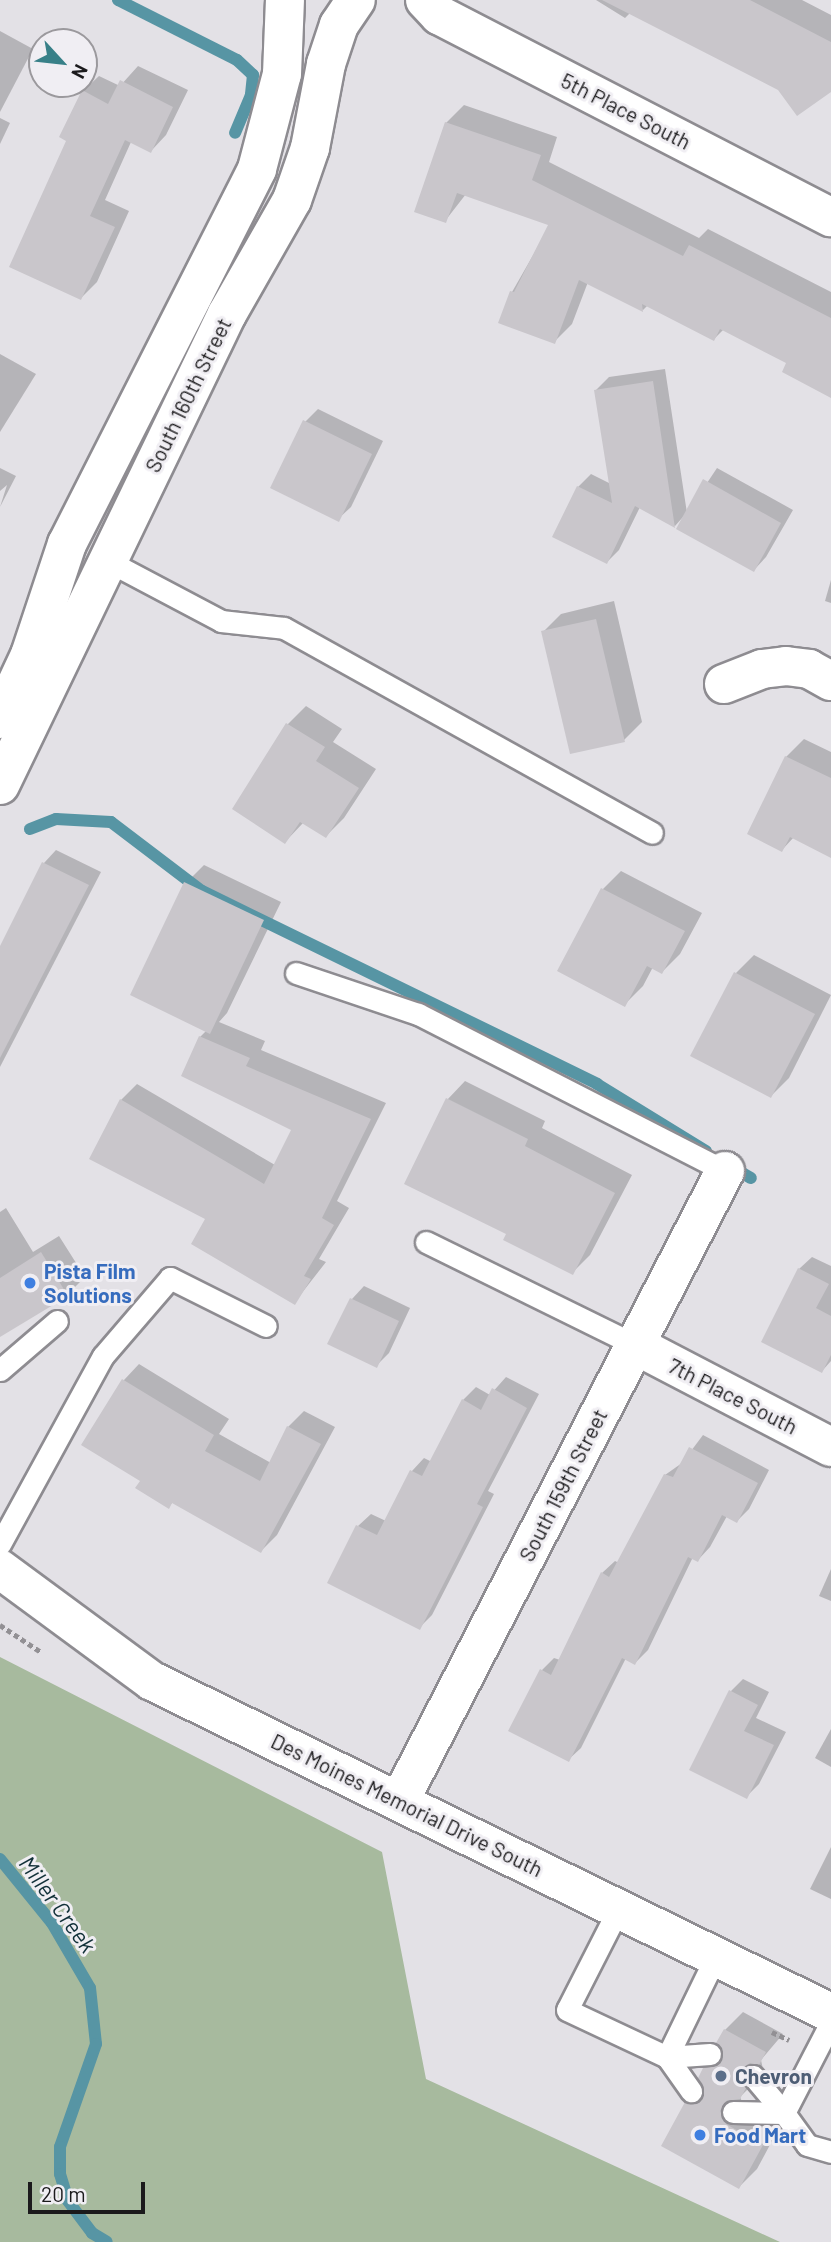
<!DOCTYPE html>
<style>
body{margin:0}
#map{position:relative;width:831px;height:2242px;overflow:hidden;background:#e3e1e6;font-family:Barlow,sans-serif}
div>[style]{position:absolute}
.green>*{inset:0;background:#a7ba9e}
.shadow>*{inset:0;background:#0003}
.stream>*{height:12px;margin:-6px;padding:0 6px;transform-origin:6px;border-radius:6px;background:#5795a4}
.building>*{inset:0;background:#c9c6cb}
.path>*{height:4.5px;margin-top:-2.25px;transform-origin:0;background:repeating-linear-gradient(90deg,#929094 0 5px,transparent 0 8.5px)}
.roads{filter:drop-shadow(2px 0 #8e8c91) drop-shadow(-2px 0 #8e8c91) drop-shadow(0 2px #8e8c91) drop-shadow(0 -2px #8e8c91)}
.lane>*{height:21px;margin:-10.5px;padding:0 10.5px;transform-origin:10.5px;border-radius:10.5px;background:#fff}
.street>*{height:38px;margin:-19px;padding:0 19px;transform-origin:19px;border-radius:19px;background:#fff}
.secondary>*{height:38px;margin:-19px;padding:0 19px;transform-origin:19px;border-radius:19px;background:#fff}
.dots>*{width:19px;height:19px;translate:-50% -50%;box-sizing:border-box;border:4px solid #f0eef3;border-radius:50%}
span{translate:-50% -50%;white-space:nowrap;text-align:center;line-height:1.15;-webkit-text-stroke:6px #f0eef3;paint-order:stroke}
.street-label{font-size:21px;color:#1b1a1c}
.shop-label{font-size:21px;color:#366cbe;font-weight:700}
.left{translate:0 -50%;text-align:left}
.service-label{font-size:21px;color:#4e5e75;font-weight:700}
.water-label{font-size:23px;color:#113038;font-style:italic}
.north{position:absolute;left:28px;top:28px;width:70px;height:70px;box-sizing:border-box;background:#f0eef3;border:2px solid #9b999d;border-radius:50%;rotate:117deg;font-size:19px;font-weight:700;line-height:28px;text-align:center;color:#1b1a1c}
.north::after{content:'';display:block;margin:auto;width:24px;height:32px;background:#388088;clip-path:polygon(50% 0,100% 100%,50% 72%,0 100%)}
.scale{position:absolute;left:28px;top:2182px;width:117px;height:32px;box-sizing:border-box;border:4px solid #1b1a1c;border-top:0;padding-left:9px;font-size:21px;line-height:24px;white-space:nowrap;color:#1b1a1c;-webkit-text-stroke:5px #f0eef3;paint-order:stroke}
</style>
<div id="map">
<div class="green">
<i style="clip-path:polygon(0 1657px,382px 1852px,426px 2079px,780px 2242px,0 2242px)"></i>
</div>
<div class="shadow">
<i style="clip-path:polygon(596px 0,802px 0,831px 15px,831px 90px,780px 89px,630px 13px,625px 18px)"></i>
<i style="clip-path:polygon(0 31px,33px 49px,0 112px)"></i>
<i style="clip-path:polygon(138px 66px,188px 90px,166px 135px,151px 151px,131px 142px,105px 200px,129px 211px,97px 282px,81px 298px,68px 140px,83px 91px,99px 76px,120px 86px)"></i>
<i style="clip-path:polygon(464px 105px,557px 137px,549px 162px,699px 238px,708px 229px,831px 292px,831px 396px,788px 362px,724px 329px,714px 339px,648px 305px,643px 310px,588px 282px,572px 324px,554px 342px,512px 292px,551px 224px,466px 194px,445px 221px,446px 123px)"></i>
<i style="clip-path:polygon(0 118px,10px 123px,0 144px)"></i>
<i style="clip-path:polygon(0 354px,36px 374px,0 432px)"></i>
<i style="clip-path:polygon(665px 369px,687px 513px,717px 468px,793px 510px,766px 557px,754px 570px,683px 517px,675px 526px,640px 507px,619px 550px,607px 562px,578px 487px,591px 474px,611px 484px,596px 390px,609px 377px)"></i>
<i style="clip-path:polygon(318px 409px,383px 441px,351px 507px,338px 519px,305px 422px)"></i>
<i style="clip-path:polygon(0 468px,16px 476px,0 507px,7px 485px,0 491px)"></i>
<i style="clip-path:polygon(831px 580px,831px 603px,825px 601px)"></i>
<i style="clip-path:polygon(614px 601px,642px 722px,624px 740px,543px 632px,561px 614px)"></i>
<i style="clip-path:polygon(306px 706px,342px 729px,333px 742px,376px 769px,344px 818px,326px 836px,303px 823px,285px 842px,234px 808px,288px 724px)"></i>
<i style="clip-path:polygon(804px 739px,831px 752px,831px 856px,794px 837px,782px 850px,786px 757px)"></i>
<i style="clip-path:polygon(56px 850px,101px 872px,0 1067px,0 950px,44px 863px)"></i>
<i style="clip-path:polygon(204px 865px,281px 902px,227px 1013px,219px 1022px,265px 1041px,261px 1050px,386px 1103px,337px 1201px,349px 1208px,319px 1259px,326px 1262px,294px 1303px,208px 1218px,121px 1100px,137px 1084px,275px 1165px,294px 1129px,200px 1037px,207px 1030px,132px 995px,186px 883px)"></i>
<i style="clip-path:polygon(621px 871px,702px 913px,680px 954px,662px 972px,653px 967px,643px 986px,625px 1004px,560px 970px,603px 889px)"></i>
<i style="clip-path:polygon(754px 955px,831px 995px,789px 1078px,771px 1096px,736px 973px)"></i>
<i style="clip-path:polygon(465px 1081px,545px 1121px,542px 1128px,632px 1175px,590px 1255px,572px 1273px,508px 1233px,447px 1100px)"></i>
<i style="clip-path:polygon(6px 1208px,33px 1252px,59px 1236px,85px 1277px,67px 1295px,0 1335px,0 1212px)"></i>
<i style="clip-path:polygon(812px 1257px,831px 1266px,831px 1361px,822px 1371px,799px 1269px)"></i>
<i style="clip-path:polygon(364px 1286px,410px 1308px,389px 1353px,376px 1366px,329px 1343px,352px 1299px)"></i>
<i style="clip-path:polygon(139px 1364px,229px 1419px,219px 1434px,271px 1463px,288px 1427px,304px 1411px,335px 1427px,277px 1535px,261px 1551px,173px 1502px,169px 1506px,142px 1481px,83px 1445px,124px 1380px)"></i>
<i style="clip-path:polygon(506px 1377px,539px 1394px,488px 1491px,494px 1494px,432px 1615px,419px 1628px,358px 1526px,371px 1514px,386px 1521px,412px 1471px,424px 1458px,432px 1462px,463px 1400px,476px 1387px,490px 1395px)"></i>
<i style="clip-path:polygon(703px 1435px,769px 1470px,749px 1509px,737px 1521px,727px 1516px,710px 1547px,698px 1560px,693px 1557px,648px 1650px,635px 1663px,626px 1658px,581px 1748px,568px 1760px,542px 1670px,554px 1658px,560px 1660px,602px 1573px,615px 1561px,619px 1563px,665px 1475px,682px 1463px)"></i>
<i style="clip-path:polygon(831px 1569px,831px 1601px,819px 1596px)"></i>
<i style="clip-path:polygon(743px 1679px,769px 1692px,756px 1718px,786px 1732px,759px 1784px,746px 1797px,731px 1691px)"></i>
<i style="clip-path:polygon(831px 1729px,831px 1767px,815px 1758px)"></i>
<i style="clip-path:polygon(831px 1847px,831px 1899px,810px 1889px)"></i>
<i style="clip-path:polygon(743px 2012px,783px 2034px,761px 2060px,763px 2069px,758px 2079px,740px 2097px,744px 2106px,780px 2126px,757px 2169px,739px 2187px,686px 2103px,702px 2087px,704px 2069px,723px 2050px,725px 2030px)"></i>
</div>
<div class="stream">
<i style="left:118px;top:0;width:133px;rotate:26.8deg"></i>
<i style="left:237px;top:60px;width:22px;rotate:43deg"></i>
<i style="left:253px;top:75px;width:20px;rotate:96deg"></i>
<i style="left:251px;top:95px;width:41px;rotate:112.8deg"></i>
<i style="left:30px;top:829px;width:28px;rotate:-21deg"></i>
<i style="left:56px;top:819px;width:55px;rotate:3.1deg"></i>
<i style="left:111px;top:822px;width:114px;rotate:37.2deg"></i>
<i style="left:202px;top:891px;width:440px;rotate:26deg"></i>
<i style="left:597px;top:1084px;width:128px;rotate:31.6deg"></i>
<i style="left:730px;top:1166px;width:24px;rotate:30deg"></i>
<i style="left:0;top:1859px;width:82px;rotate:50.9deg"></i>
<i style="left:52px;top:1923px;width:75px;rotate:59.7deg"></i>
<i style="left:90px;top:1988px;width:56px;rotate:83.9deg"></i>
<i style="left:96px;top:2044px;width:109px;rotate:109.3deg"></i>
<i style="left:60px;top:2147px;width:27px;rotate:90deg"></i>
<i style="left:60px;top:2174px;width:28px;rotate:73deg"></i>
<i style="left:68px;top:2201px;width:40px;rotate:53deg"></i>
<i style="left:92px;top:2233px;width:17px;rotate:31deg"></i>
</div>
<div class="building">
<i style="clip-path:polygon(602px 0,750px 0,831px 42px,831px 92px,797px 116px,778px 90px)"></i>
<i style="clip-path:polygon(120px 80px,173px 107px,151px 153px,125px 140px,90px 216px,115px 227px,81px 300px,9px 267px,66px 141px,59px 137px,82px 90px,108px 104px)"></i>
<i style="clip-path:polygon(445px 122px,541px 155px,532px 180px,683px 256px,689px 245px,831px 318px,831px 398px,782px 372px,786px 363px,720px 329px,714px 341px,642px 304px,643px 312px,579px 280px,555px 344px,498px 323px,510px 291px,514px 292px,548px 225px,457px 193px,446px 223px,414px 212px)"></i>
<i style="clip-path:polygon(653px 381px,675px 528px,635px 506px,607px 564px,552px 537px,577px 486px,612px 503px,594px 390px)"></i>
<i style="clip-path:polygon(303px 420px,372px 454px,339px 522px,270px 488px)"></i>
<i style="clip-path:polygon(703px 479px,781px 523px,754px 572px,676px 529px)"></i>
<i style="clip-path:polygon(596px 619px,625px 742px,570px 754px,541px 631px)"></i>
<i style="clip-path:polygon(286px 723px,325px 747px,316px 761px,359px 788px,326px 838px,300px 822px,285px 844px,232px 809px)"></i>
<i style="clip-path:polygon(785px 756px,831px 778px,831px 858px,790px 837px,782px 852px,747px 834px)"></i>
<i style="clip-path:polygon(42px 862px,89px 885px,0 1058px,0 946px)"></i>
<i style="clip-path:polygon(184px 882px,264px 920px,210px 1034px,130px 995px)"></i>
<i style="clip-path:polygon(601px 888px,685px 931px,662px 974px,647px 966px,625px 1007px,557px 971px)"></i>
<i style="clip-path:polygon(734px 972px,815px 1014px,771px 1098px,690px 1056px)"></i>
<i style="clip-path:polygon(199px 1036px,250px 1058px,246px 1066px,371px 1119px,322px 1218px,334px 1225px,304px 1276px,311px 1279px,295px 1305px,191px 1244px,205px 1219px,89px 1159px,120px 1099px,264px 1184px,291px 1130px,181px 1076px)"></i>
<i style="clip-path:polygon(446px 1098px,528px 1139px,525px 1146px,615px 1193px,573px 1275px,503px 1240px,506px 1234px,404px 1184px)"></i>
<i style="clip-path:polygon(41px 1252px,68px 1296px,0 1337px,0 1278px)"></i>
<i style="clip-path:polygon(798px 1268px,829px 1284px,816px 1308px,831px 1316px,831px 1355px,822px 1373px,761px 1342px)"></i>
<i style="clip-path:polygon(350px 1298px,399px 1321px,377px 1368px,327px 1344px)"></i>
<i style="clip-path:polygon(122px 1379px,214px 1435px,205px 1451px,260px 1481px,287px 1426px,321px 1444px,261px 1553px,172px 1503px,169px 1509px,135px 1488px,140px 1481px,81px 1445px)"></i>
<i style="clip-path:polygon(492px 1388px,527px 1408px,477px 1504px,483px 1507px,420px 1630px,327px 1583px,356px 1525px,377px 1535px,410px 1470px,422px 1476px,462px 1399px,481px 1410px)"></i>
<i style="clip-path:polygon(689px 1447px,758px 1483px,737px 1523px,722px 1515px,698px 1562px,688px 1557px,635px 1665px,622px 1658px,569px 1762px,508px 1731px,540px 1669px,551px 1675px,601px 1572px,609px 1577px,664px 1474px,673px 1477px)"></i>
<i style="clip-path:polygon(729px 1690px,758px 1705px,744px 1731px,774px 1745px,747px 1799px,689px 1770px)"></i>
<i style="clip-path:polygon(724px 2029px,766px 2052px,759px 2065px,750px 2063px,741px 2071px,746px 2088px,740px 2099px,726px 2101px,720px 2111px,726px 2124px,763px 2145px,739px 2189px,661px 2146px,685px 2102px,693px 2104px,703px 2097px,698px 2078px,703px 2068px,721px 2060px,723px 2052px,716px 2043px)"></i>
</div>
<div class="path">
<i style="left:0;top:1625px;width:49px;rotate:33.4deg"></i>
<i style="left:772px;top:2032px;width:19px;rotate:25deg"></i>
</div>
<div class="roads">
<div class="lane">
<i style="left:106px;top:560px;width:130px;rotate:27.9deg"></i>
<i style="left:221px;top:621px;width:63px;rotate:6.3deg"></i>
<i style="left:284px;top:628px;width:421px;rotate:29.1deg"></i>
<i style="left:296px;top:973px;width:129px;rotate:18.6deg"></i>
<i style="left:418px;top:1014px;width:345px;rotate:27.1deg"></i>
<i style="left:426px;top:1242px;width:233px;rotate:26.2deg"></i>
<i style="left:0;top:1370px;width:75px;rotate:-40.7deg"></i>
<i style="left:0;top:1544px;width:214px;rotate:-61.3deg"></i>
<i style="left:103px;top:1356px;width:103px;rotate:-49.3deg"></i>
<i style="left:170px;top:1278px;width:107px;rotate:26.6deg"></i>
<i style="left:619px;top:1908px;width:114px;rotate:117deg"></i>
<i style="left:567px;top:2010px;width:110px;rotate:25.2deg"></i>
<i style="left:667px;top:2057px;width:42px;rotate:54.8deg"></i>
<i style="left:831px;top:2022px;width:102px;rotate:117.3deg"></i>
<i style="left:784px;top:2113px;width:39px;rotate:54deg"></i>
<i style="left:807px;top:2145px;width:25px;rotate:16deg"></i>
<i style="left:667px;top:2057px;width:112px;rotate:-64.1deg"></i>
<i style="left:667px;top:2057px;width:43px;rotate:-4deg"></i>
<i style="left:753px;top:2076px;width:48px;rotate:50deg"></i>
<i style="left:733px;top:2112px;width:51px;rotate:1.1deg"></i>
</div>
<div class="street">
<i style="left:425px;top:0;width:21px;rotate:47deg"></i>
<i style="left:439px;top:15px;width:441px;rotate:27.3deg"></i>
<i style="left:724px;top:684px;width:41px;rotate:-21.5deg"></i>
<i style="left:762px;top:669px;width:24px;rotate:-7deg"></i>
<i style="left:786px;top:666px;width:23px;rotate:7deg"></i>
<i style="left:809px;top:669px;width:25px;rotate:29deg"></i>
<i style="left:635px;top:1345px;width:221px;rotate:27.5deg"></i>
<i style="left:400px;top:1800px;width:708px;rotate:-62.67deg"></i>
</div>
<div class="secondary">
<i style="left:0;top:719px;width:71px;rotate:-64.9deg"></i>
<i style="left:30px;top:655px;width:117px;rotate:-71.6deg"></i>
<i style="left:67px;top:544px;width:420px;rotate:-63.1deg"></i>
<i style="left:257px;top:169px;width:98px;rotate:-75.3deg"></i>
<i style="left:282px;top:74px;width:74px;rotate:-87.7deg"></i>
<i style="left:0;top:785px;width:523px;rotate:-64.27deg"></i>
<i style="left:227px;top:314px;width:131px;rotate:-60.3deg"></i>
<i style="left:292px;top:200px;width:55px;rotate:-70.9deg"></i>
<i style="left:310px;top:148px;width:86px;rotate:-79.2deg"></i>
<i style="left:326px;top:64px;width:41px;rotate:-71.6deg"></i>
<i style="left:339px;top:25px;width:30px;rotate:-56deg"></i>
<i style="left:0;top:1569px;width:189px;rotate:36.4deg"></i>
<i style="left:152px;top:1681px;width:756px;rotate:26.06deg"></i>
</div>
</div>
<div class="dots">
<i style="left:30px;top:1283px;background:#3f7fe0"></i>
<i style="left:721px;top:2076px;background:#5c6f8a"></i>
<i style="left:700px;top:2135px;background:#3f7fe0"></i>
</div>
<div class="street-label">
<span style="left:626px;top:111px;rotate:27deg">5th Place South</span>
<span style="left:188px;top:395px;rotate:-64deg">South 160th Street</span>
<span style="left:733px;top:1396px;rotate:27deg">7th Place South</span>
<span style="left:563px;top:1485px;rotate:-63deg">South 159th Street</span>
<span style="left:407px;top:1805px;rotate:26deg">Des Moines Memorial Drive South</span>
</div>
<div class="shop-label">
<span class="left" style="left:44px;top:1283px">Pista Film<br>Solutions</span>
<span class="left" style="left:714px;top:2135px">Food Mart</span>
</div>
<div class="service-label">
<span class="left" style="left:735px;top:2076px">Chevron</span>
</div>
<div class="water-label">
<span style="left:58px;top:1904px;rotate:54deg">Miller Creek</span>
</div>
<div class="north">N</div>
<div class="scale">20 m</div>
</div>
